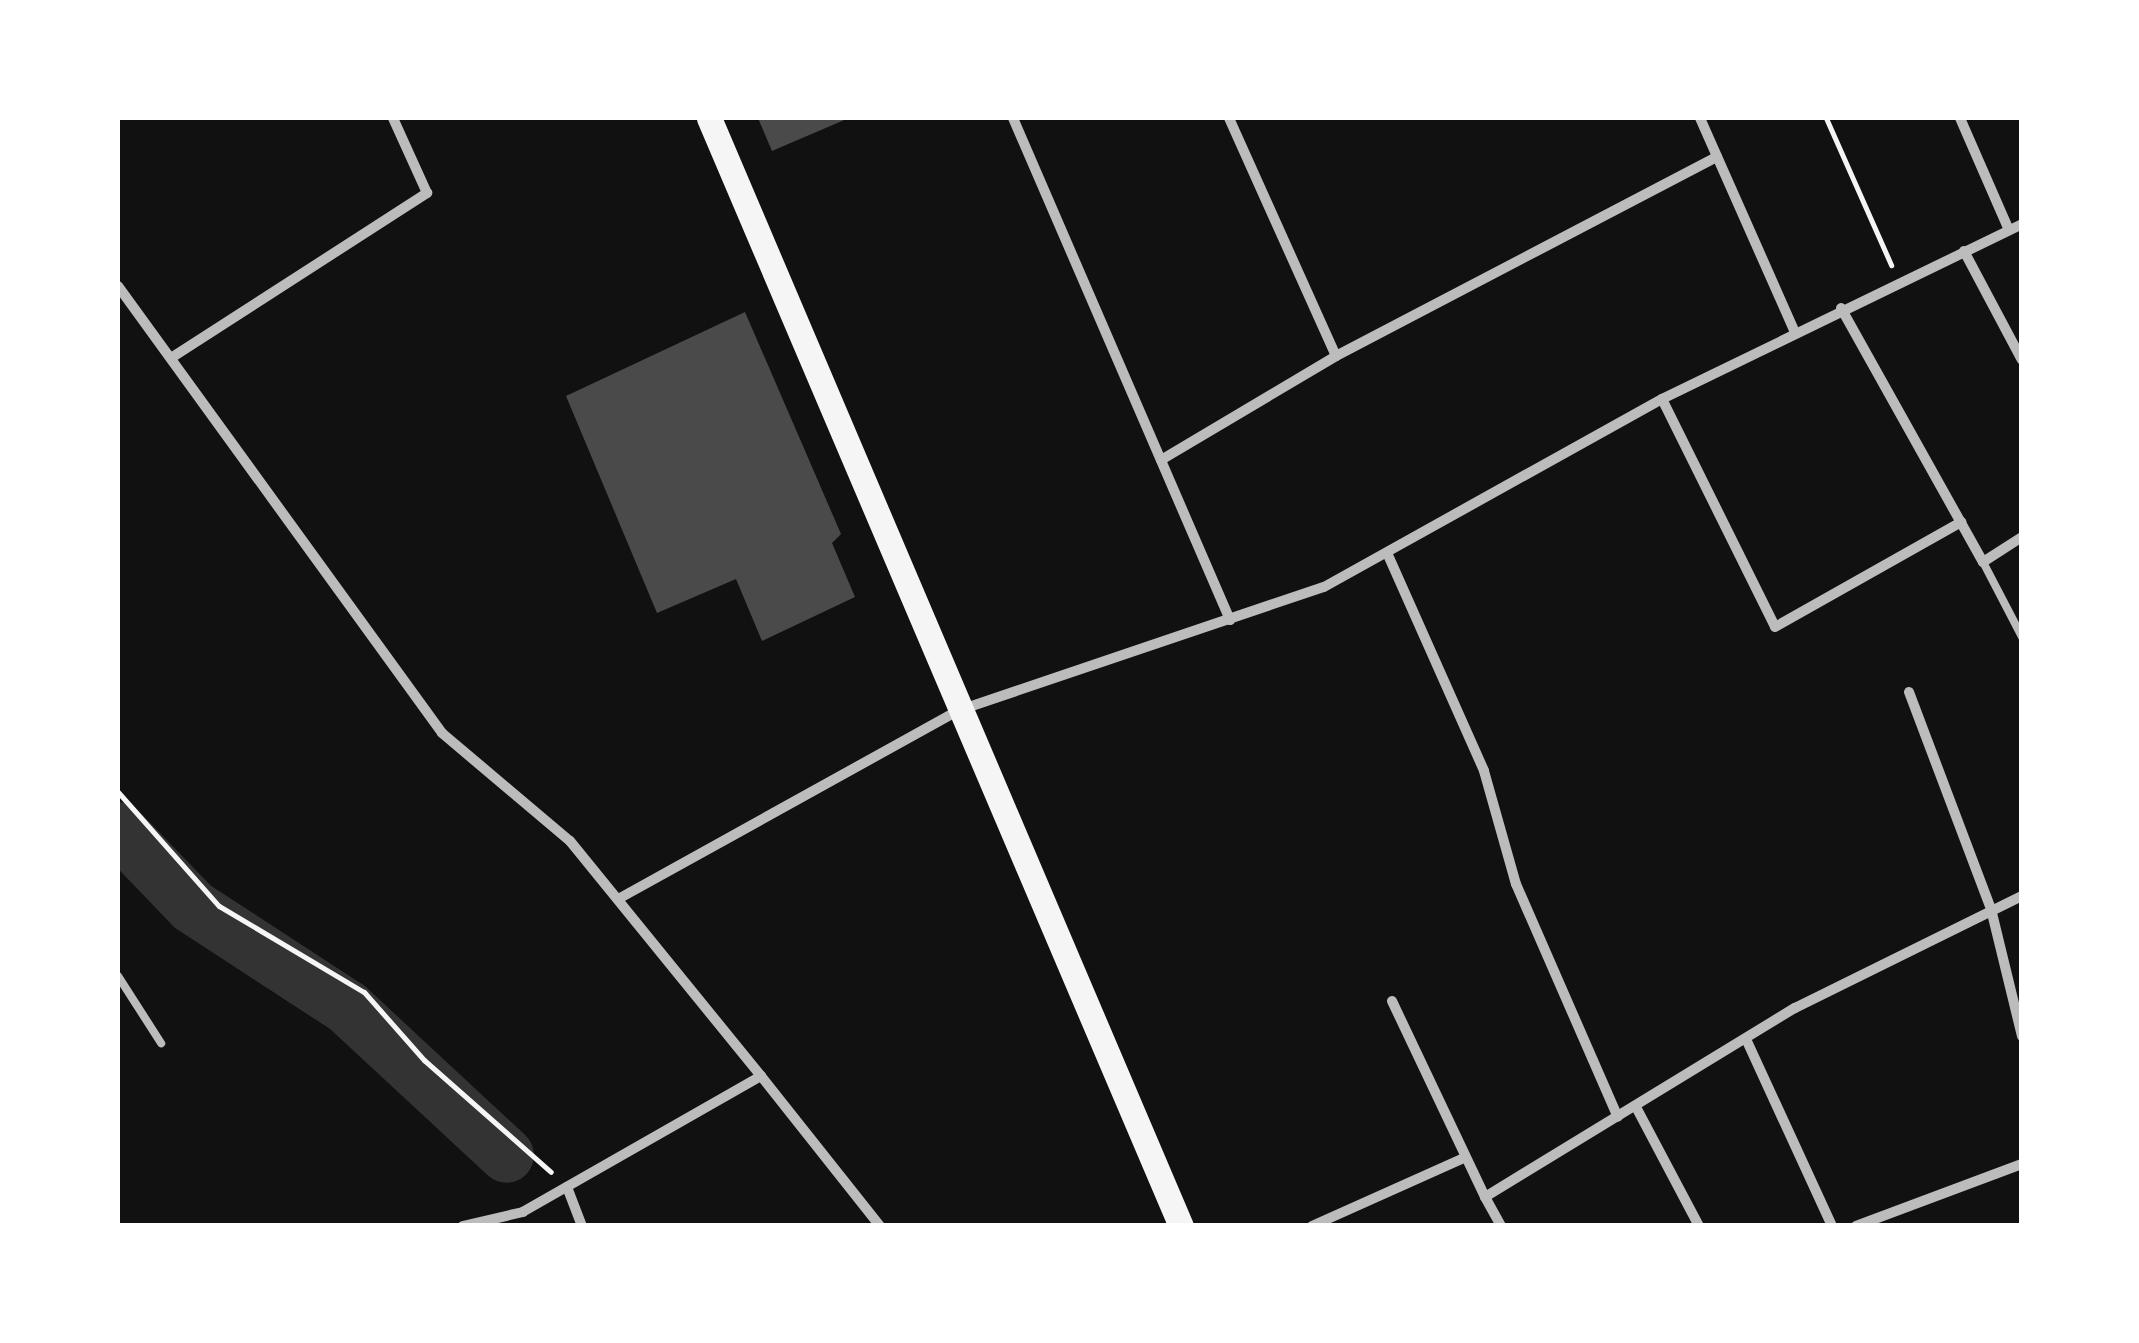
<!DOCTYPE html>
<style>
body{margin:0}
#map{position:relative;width:2139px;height:1343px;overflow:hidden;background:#111;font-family:Karla,sans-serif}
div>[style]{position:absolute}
.river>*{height:55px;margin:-27.5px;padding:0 27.5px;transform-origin:27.5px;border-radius:27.5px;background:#333}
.building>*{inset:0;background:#4a4a4a}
.path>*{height:5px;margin:-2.5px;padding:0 2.5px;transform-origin:2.5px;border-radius:2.5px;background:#f5f5f5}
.service>*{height:8px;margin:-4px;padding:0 4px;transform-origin:4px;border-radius:4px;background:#bcbcbc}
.minor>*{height:10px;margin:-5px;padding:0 5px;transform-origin:5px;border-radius:5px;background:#bcbcbc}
.primary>*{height:25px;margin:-12.5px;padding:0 12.5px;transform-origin:12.5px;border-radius:12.5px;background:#f5f5f5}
span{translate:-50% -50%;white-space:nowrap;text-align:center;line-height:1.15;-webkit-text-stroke:8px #fff;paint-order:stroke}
.frame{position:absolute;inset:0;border:120px solid #fff;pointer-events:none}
</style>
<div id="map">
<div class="river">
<i style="left:118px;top:829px;width:107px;rotate:46.1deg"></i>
<i style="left:192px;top:906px;width:185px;rotate:33.1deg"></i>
<i style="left:347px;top:1007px;width:217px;rotate:42.9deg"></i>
</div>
<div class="building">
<i style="clip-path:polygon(758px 118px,849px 118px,772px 151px)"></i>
<i style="clip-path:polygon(745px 312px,841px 534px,832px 543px,855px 597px,762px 641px,736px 579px,657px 613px,566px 396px)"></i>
</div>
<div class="path">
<i style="left:1826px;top:118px;width:161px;rotate:66.1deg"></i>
<i style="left:118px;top:792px;width:152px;rotate:48.5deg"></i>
<i style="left:219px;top:906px;width:169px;rotate:30.7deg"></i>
<i style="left:364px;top:992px;width:91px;rotate:48.6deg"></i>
<i style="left:424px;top:1060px;width:169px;rotate:41.4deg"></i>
</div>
<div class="service">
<i style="left:1983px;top:562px;width:85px;rotate:62.5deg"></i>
<i style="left:118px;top:976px;width:80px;rotate:57.3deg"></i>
</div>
<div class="minor">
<i style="left:1013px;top:118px;width:547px;rotate:66.62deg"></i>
<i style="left:1229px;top:118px;width:261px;rotate:65.8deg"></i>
<i style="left:1700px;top:118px;width:234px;rotate:66.1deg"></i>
<i style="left:1960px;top:118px;width:122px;rotate:66.4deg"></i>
<i style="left:1964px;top:251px;width:123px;rotate:62deg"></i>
<i style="left:118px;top:286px;width:552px;rotate:54.06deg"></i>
<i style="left:442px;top:733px;width:167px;rotate:40.2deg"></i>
<i style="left:570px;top:841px;width:303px;rotate:50.9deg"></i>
<i style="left:761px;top:1076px;width:274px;rotate:150.3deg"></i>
<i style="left:523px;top:1212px;width:62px;rotate:166.9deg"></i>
<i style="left:1841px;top:308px;width:291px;rotate:60.8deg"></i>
<i style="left:1983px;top:562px;width:46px;rotate:-32.7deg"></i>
<i style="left:171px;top:358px;width:305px;rotate:-32.8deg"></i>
<i style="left:427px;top:193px;width:82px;rotate:-114.4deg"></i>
<i style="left:1662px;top:399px;width:254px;rotate:63.6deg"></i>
<i style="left:1775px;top:627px;width:214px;rotate:-29.4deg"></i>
<i style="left:1161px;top:460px;width:204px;rotate:-30.7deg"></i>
<i style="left:1336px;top:356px;width:430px;rotate:-27.6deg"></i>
<i style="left:1388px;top:555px;width:236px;rotate:66deg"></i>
<i style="left:1484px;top:771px;width:117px;rotate:74.2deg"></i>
<i style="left:1516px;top:884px;width:254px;rotate:66.4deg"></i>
<i style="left:1909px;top:692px;width:232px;rotate:69.3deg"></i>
<i style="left:1991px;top:909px;width:131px;rotate:76.3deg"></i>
<i style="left:620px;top:898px;width:385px;rotate:-29deg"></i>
<i style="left:957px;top:711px;width:387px;rotate:-18.7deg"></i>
<i style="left:1324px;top:587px;width:387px;rotate:-29.1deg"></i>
<i style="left:1662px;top:399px;width:400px;rotate:-25.9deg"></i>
<i style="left:1392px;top:1001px;width:217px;rotate:64.6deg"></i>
<i style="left:1485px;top:1197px;width:363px;rotate:-31.4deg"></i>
<i style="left:1795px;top:1008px;width:253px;rotate:-26.3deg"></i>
<i style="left:1746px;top:1039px;width:206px;rotate:65.3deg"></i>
<i style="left:761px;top:1076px;width:191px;rotate:51.6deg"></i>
<i style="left:1636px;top:1107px;width:135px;rotate:62.1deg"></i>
<i style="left:567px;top:1187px;width:42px;rotate:69deg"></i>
<i style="left:1485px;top:1197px;width:33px;rotate:61deg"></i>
<i style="left:1312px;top:1226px;width:167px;rotate:-24.1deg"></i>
<i style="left:1856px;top:1226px;width:177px;rotate:-20.5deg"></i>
</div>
<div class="primary">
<i style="left:709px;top:118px;width:1204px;rotate:66.93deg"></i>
</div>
<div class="frame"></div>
</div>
